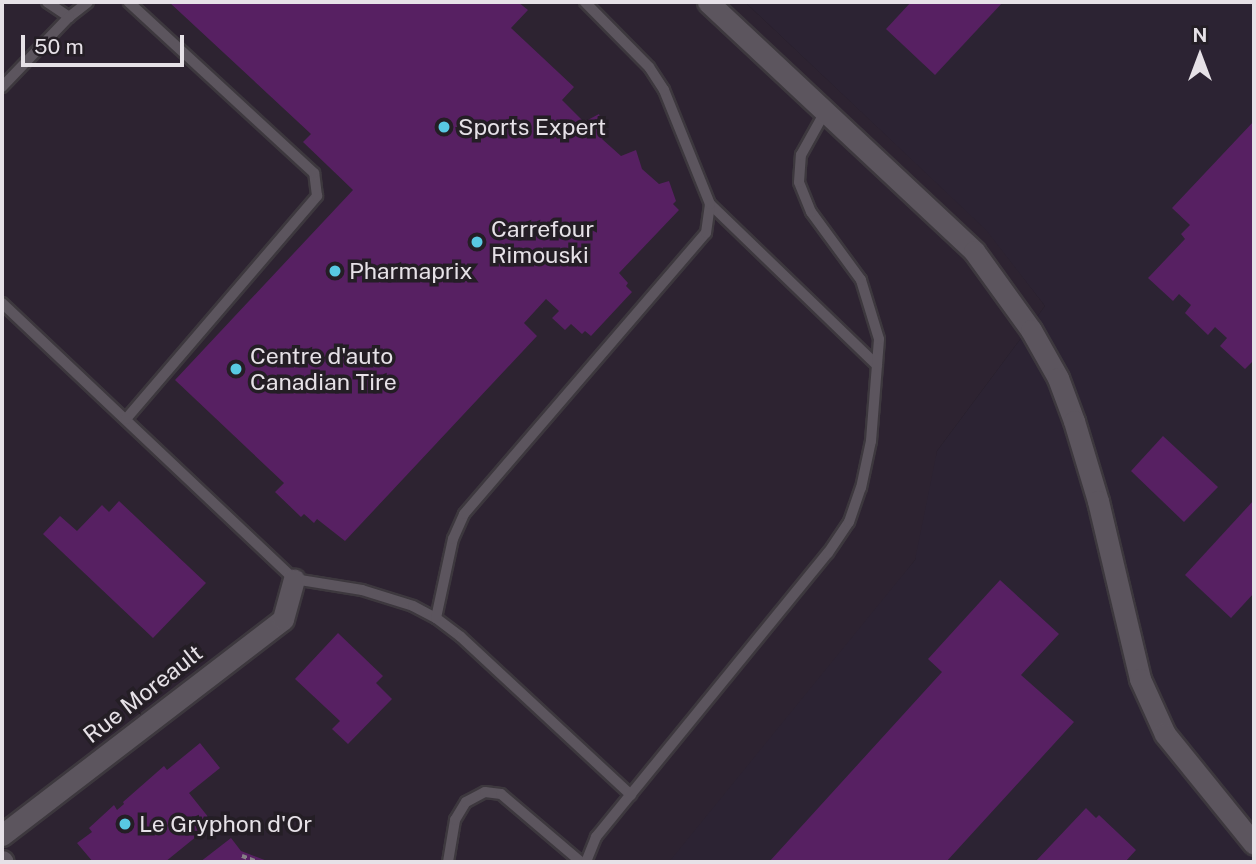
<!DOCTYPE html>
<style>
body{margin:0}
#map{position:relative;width:1256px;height:864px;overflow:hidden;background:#241e25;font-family:"Public Sans",sans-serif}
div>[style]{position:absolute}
.commercial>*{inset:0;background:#2d2331}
.industrial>*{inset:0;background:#2c2333}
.building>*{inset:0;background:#572062}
.path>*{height:3.5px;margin-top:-1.75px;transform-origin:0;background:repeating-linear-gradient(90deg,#868187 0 5px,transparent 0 8.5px)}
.roads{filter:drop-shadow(2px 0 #3d383e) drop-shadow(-2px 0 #3d383e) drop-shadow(0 2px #3d383e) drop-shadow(0 -2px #3d383e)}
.lane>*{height:10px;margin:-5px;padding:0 5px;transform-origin:5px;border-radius:5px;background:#5c555e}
.street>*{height:21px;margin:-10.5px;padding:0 10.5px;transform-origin:10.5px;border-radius:10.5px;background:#5c555e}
.secondary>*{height:21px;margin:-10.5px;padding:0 10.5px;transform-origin:10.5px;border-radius:10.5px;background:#5c555e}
.dots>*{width:19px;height:19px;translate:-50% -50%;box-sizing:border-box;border:4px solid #241e25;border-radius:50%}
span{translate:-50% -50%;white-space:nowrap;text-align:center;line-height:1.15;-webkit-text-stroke:7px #241e25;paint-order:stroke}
.poi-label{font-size:23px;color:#e6e1e7}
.left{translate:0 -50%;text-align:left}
.street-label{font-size:23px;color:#e6e1e7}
.frame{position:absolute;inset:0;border:4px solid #e6e1e7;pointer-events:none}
.north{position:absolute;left:1165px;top:21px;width:70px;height:70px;-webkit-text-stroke:5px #241e25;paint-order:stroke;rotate:0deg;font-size:19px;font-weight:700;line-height:28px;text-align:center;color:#e6e1e7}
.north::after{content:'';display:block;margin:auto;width:24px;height:32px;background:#e6e1e7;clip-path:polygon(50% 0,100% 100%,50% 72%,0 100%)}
.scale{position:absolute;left:21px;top:35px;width:163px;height:32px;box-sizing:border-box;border:4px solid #e6e1e7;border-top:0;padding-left:9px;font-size:21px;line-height:24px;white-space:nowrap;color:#e6e1e7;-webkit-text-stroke:5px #241e25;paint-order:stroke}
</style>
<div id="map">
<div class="commercial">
<i style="clip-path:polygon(2px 2px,745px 2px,987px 230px,1045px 306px,937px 451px,929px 522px,915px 560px,721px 811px,670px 862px,2px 862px)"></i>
</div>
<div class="industrial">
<i style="clip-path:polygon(745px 2px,1254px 2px,1254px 862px,669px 862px,915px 560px,937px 451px,1045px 306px,986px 230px)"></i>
</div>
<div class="building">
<i style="clip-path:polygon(169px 2px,518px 2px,528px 10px,511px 28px,574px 87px,562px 100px,584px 122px,599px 114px,606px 135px,602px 139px,621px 156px,636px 150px,642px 169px,659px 184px,669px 181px,676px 201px,673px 204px,679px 210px,619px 273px,628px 283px,626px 286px,632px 292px,591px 336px,585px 331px,582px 334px,571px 324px,565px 330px,552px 318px,559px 311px,546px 299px,524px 323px,537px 336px,345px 541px,317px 519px,314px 523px,304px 514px,301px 517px,275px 492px,284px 483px,175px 380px,353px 190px,303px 142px,311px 134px)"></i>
<i style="clip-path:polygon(911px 2px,1003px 2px,935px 75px,886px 29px)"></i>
<i style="clip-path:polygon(1254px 121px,1254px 360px,1245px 369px,1220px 346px,1227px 338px,1215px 327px,1208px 335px,1185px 313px,1191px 305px,1179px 294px,1173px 301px,1148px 278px,1185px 239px,1181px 234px,1190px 225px,1172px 208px)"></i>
<i style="clip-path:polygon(1163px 436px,1218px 487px,1184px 522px,1131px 471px)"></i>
<i style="clip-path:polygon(1254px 500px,1254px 593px,1231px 618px,1185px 575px)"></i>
<i style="clip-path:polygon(119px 501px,206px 583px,153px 638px,43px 534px,60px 516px,77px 531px,102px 505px,109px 512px)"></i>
<i style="clip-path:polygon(1000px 580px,1059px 634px,1021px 675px,1074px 722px,946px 862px,769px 862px,942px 672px,928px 659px)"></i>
<i style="clip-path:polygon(338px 633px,383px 676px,376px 683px,392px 699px,348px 744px,332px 729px,340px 721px,295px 679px)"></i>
<i style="clip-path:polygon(200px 743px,220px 768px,189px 793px,213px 823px,165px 862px,93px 862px,77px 843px,92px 832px,89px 828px,114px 805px,117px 810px,124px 804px,123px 802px,164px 766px,167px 770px)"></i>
<i style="clip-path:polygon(1086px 808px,1096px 818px,1099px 815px,1136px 850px,1125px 862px,1035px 862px)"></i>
<i style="clip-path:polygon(231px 838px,241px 851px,270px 862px,200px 862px)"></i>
</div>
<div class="path">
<i style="left:242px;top:856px;width:17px;rotate:21deg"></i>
</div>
<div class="roads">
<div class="lane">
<i style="left:47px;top:2px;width:27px;rotate:34deg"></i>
<i style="left:69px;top:17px;width:24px;rotate:-38deg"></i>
<i style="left:2px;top:87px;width:97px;rotate:-46.3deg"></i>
<i style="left:710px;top:204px;width:232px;rotate:44deg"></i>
<i style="left:2px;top:303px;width:402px;rotate:43.4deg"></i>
<i style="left:294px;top:579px;width:69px;rotate:9.2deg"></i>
<i style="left:362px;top:590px;width:53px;rotate:17.4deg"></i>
<i style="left:413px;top:606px;width:26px;rotate:28deg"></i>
<i style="left:436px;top:618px;width:31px;rotate:37deg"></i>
<i style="left:461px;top:637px;width:232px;rotate:42.9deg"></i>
<i style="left:126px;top:419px;width:294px;rotate:-49.4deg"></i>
<i style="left:317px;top:196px;width:23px;rotate:-97deg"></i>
<i style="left:314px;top:173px;width:252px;rotate:-137.3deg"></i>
<i style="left:436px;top:618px;width:81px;rotate:-77.9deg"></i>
<i style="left:453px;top:539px;width:27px;rotate:-66deg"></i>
<i style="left:464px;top:514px;width:371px;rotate:-49.3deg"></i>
<i style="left:706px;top:233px;width:29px;rotate:-82deg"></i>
<i style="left:710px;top:204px;width:123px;rotate:-112deg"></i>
<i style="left:664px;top:90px;width:27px;rotate:-123deg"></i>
<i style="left:649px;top:67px;width:91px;rotate:-134.6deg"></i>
<i style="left:448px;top:862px;width:43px;rotate:-80.5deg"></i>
<i style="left:455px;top:820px;width:21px;rotate:-59deg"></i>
<i style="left:466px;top:802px;width:21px;rotate:-28deg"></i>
<i style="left:485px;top:792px;width:16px;rotate:7deg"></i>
<i style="left:501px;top:794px;width:105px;rotate:40.4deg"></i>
<i style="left:586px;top:862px;width:27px;rotate:-68deg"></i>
<i style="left:596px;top:837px;width:367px;rotate:-50.8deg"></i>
<i style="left:828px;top:553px;width:37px;rotate:-56deg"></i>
<i style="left:849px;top:522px;width:36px;rotate:-71deg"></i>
<i style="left:861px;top:488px;width:48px;rotate:-78deg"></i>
<i style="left:871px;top:441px;width:102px;rotate:-85.5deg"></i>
<i style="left:879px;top:339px;width:62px;rotate:-107deg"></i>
<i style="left:861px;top:280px;width:84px;rotate:-126.3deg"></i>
<i style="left:811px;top:212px;width:32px;rotate:-112deg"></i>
<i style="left:799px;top:182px;width:27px;rotate:-86deg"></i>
<i style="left:801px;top:155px;width:51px;rotate:-60.9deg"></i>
</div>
<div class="street">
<i style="left:2px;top:835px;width:354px;rotate:-37.5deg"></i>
<i style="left:283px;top:619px;width:41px;rotate:-74.6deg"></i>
</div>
<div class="secondary">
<i style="left:708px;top:2px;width:364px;rotate:43.1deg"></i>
<i style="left:974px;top:251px;width:97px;rotate:54.2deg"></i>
<i style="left:1031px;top:330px;width:55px;rotate:60.6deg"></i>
<i style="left:1058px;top:378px;width:46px;rotate:69.6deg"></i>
<i style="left:1074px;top:421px;width:84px;rotate:73.3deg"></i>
<i style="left:1098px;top:501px;width:183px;rotate:76.7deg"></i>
<i style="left:1140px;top:679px;width:60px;rotate:65.6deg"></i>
<i style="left:1165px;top:734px;width:141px;rotate:51deg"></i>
<i style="left:2px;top:861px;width:1px;rotate:45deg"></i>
</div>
</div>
<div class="dots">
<i style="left:444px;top:127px;background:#58c9e3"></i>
<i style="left:477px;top:242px;background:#58c9e3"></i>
<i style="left:335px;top:271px;background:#58c9e3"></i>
<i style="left:236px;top:369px;background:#58c9e3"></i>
<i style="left:125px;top:824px;background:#58c9e3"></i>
</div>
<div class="poi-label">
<span class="left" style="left:458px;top:127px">Sports Expert</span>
<span class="left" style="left:491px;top:242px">Carrefour<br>Rimouski</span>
<span class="left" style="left:349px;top:271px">Pharmaprix</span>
<span class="left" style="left:250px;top:369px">Centre d'auto<br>Canadian Tire</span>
<span class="left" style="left:139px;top:824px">Le Gryphon d'Or</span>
</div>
<div class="street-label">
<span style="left:143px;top:694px;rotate:-38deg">Rue Moreault</span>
</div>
<div class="frame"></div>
<div class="north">N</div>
<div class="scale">50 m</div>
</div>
